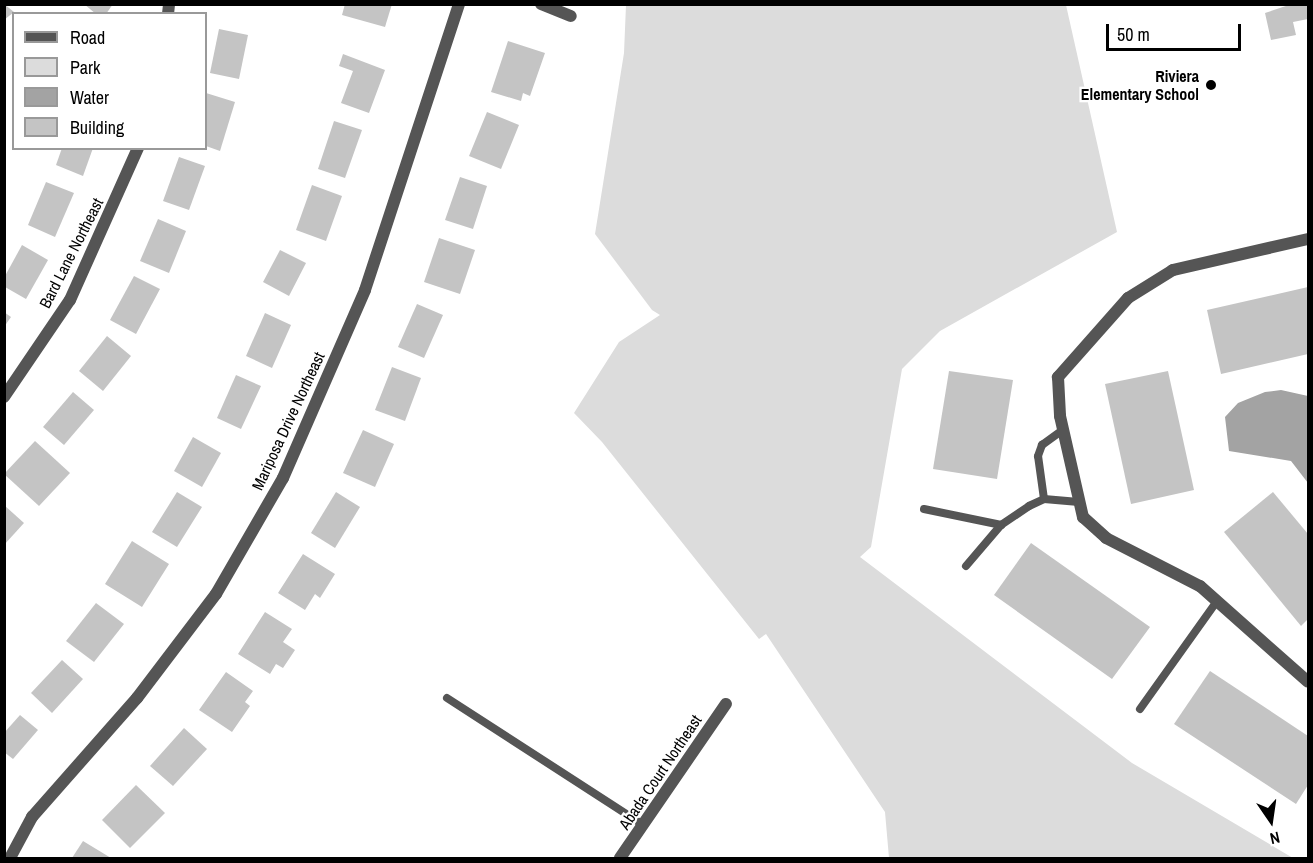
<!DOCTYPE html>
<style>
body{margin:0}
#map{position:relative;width:1313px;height:863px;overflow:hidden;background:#fff;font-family:"Archivo Narrow",sans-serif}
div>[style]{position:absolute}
.green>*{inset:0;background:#dcdcdc}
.water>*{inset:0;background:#a3a3a3}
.building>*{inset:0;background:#c4c4c4}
.service>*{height:8px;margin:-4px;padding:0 4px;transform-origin:4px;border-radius:4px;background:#555}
.minor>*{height:12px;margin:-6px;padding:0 6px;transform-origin:6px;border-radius:6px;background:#555}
.dots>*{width:16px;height:16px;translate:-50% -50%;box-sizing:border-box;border:3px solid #fff;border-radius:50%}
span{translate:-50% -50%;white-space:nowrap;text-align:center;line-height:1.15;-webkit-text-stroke:4.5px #fff;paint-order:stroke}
.poi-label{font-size:16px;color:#000;font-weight:700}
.right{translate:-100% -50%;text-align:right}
.street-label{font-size:16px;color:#000}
.frame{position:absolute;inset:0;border:6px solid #000;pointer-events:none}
.legend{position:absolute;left:12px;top:12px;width:195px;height:138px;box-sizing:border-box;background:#fff;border:2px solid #999;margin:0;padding:8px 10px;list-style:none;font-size:18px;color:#000}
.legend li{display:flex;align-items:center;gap:12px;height:30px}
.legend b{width:30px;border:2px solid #999}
.north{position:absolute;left:1241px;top:791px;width:60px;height:60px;-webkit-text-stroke:4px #fff;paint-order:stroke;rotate:167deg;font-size:16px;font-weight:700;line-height:24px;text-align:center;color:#000}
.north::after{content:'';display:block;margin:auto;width:21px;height:27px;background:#000;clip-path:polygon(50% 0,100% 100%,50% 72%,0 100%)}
.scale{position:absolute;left:1106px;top:24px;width:135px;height:27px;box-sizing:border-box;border:3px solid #000;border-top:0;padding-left:8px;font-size:18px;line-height:21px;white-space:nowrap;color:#000;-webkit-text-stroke:4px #fff;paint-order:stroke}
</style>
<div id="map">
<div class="green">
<i style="clip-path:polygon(626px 5px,1066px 5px,1117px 232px,940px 331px,902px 369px,871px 547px,860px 557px,1132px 763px,1293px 858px,889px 858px,885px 812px,766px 634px,759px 639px,602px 442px,574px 413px,619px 342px,660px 315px,652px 310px,595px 234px,624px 53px)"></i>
</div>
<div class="water">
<i style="clip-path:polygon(1281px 390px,1308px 396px,1308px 483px,1291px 461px,1229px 451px,1225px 417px,1238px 403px,1265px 392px)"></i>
</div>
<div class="building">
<i style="clip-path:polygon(4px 4px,14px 12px,4px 20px)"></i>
<i style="clip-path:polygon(84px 4px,113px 4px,106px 14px,96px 14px)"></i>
<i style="clip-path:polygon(345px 4px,392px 4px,385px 27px,342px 15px)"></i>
<i style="clip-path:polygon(1292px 4px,1308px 4px,1308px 19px,1293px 22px,1296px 35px,1271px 40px,1265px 13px)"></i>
<i style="clip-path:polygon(219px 29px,248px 35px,239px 79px,210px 73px)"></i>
<i style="clip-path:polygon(508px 41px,545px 53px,530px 96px,523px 93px,521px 101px,491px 92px)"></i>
<i style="clip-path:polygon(343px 54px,385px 70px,369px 113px,341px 103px,353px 71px,339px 66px)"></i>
<i style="clip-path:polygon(206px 93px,235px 102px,220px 151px,206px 146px)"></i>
<i style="clip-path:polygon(487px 112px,519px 125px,501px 169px,469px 156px)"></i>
<i style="clip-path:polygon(334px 121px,362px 130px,345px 178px,318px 169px)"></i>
<i style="clip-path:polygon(62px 148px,93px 148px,83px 176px,56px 165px)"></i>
<i style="clip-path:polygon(179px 157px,205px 166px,189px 210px,163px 201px)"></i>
<i style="clip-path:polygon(460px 177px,487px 186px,473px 229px,445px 220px)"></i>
<i style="clip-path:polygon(46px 182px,74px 193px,55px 237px,28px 225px)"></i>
<i style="clip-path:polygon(312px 185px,342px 196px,326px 241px,296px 230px)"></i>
<i style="clip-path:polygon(158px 219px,186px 231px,169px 273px,140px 261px)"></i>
<i style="clip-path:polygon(439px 238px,475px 250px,460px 294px,424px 282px)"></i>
<i style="clip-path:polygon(22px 245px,48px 260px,26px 299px,5px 287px,5px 276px)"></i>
<i style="clip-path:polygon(280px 250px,306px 263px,289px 296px,263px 282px)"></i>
<i style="clip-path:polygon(134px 276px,160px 289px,136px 334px,110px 320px)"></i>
<i style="clip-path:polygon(1308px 287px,1308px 354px,1221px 374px,1207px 310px)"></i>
<i style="clip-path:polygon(417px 304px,443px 315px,424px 358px,398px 347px)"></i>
<i style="clip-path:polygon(4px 312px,11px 317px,4px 327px)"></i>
<i style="clip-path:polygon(265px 313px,291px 325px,272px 368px,246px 356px)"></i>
<i style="clip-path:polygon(107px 336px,131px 356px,103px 391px,79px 371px)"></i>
<i style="clip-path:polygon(392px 367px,421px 378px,405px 421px,375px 410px)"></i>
<i style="clip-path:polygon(949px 371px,1013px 380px,997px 479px,933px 469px)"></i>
<i style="clip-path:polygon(1168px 371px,1194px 490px,1131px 504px,1105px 384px)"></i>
<i style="clip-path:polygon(236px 375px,261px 386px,241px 429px,217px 418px)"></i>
<i style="clip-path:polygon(73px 392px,94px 410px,64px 445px,43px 427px)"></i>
<i style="clip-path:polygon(363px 430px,394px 444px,375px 487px,343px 473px)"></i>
<i style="clip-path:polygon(193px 437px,221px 453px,202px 487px,174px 471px)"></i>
<i style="clip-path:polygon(35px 441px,70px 473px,39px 506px,4px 474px)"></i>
<i style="clip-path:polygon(177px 492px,202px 507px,177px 547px,152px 532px)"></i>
<i style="clip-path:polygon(336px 492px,360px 507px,335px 548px,311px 533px)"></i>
<i style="clip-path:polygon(1273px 492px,1308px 534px,1308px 619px,1301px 626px,1224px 532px)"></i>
<i style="clip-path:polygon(4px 505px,24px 523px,4px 545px)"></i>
<i style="clip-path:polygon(132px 541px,169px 564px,142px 607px,105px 584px)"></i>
<i style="clip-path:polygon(1031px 543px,1150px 627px,1112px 679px,994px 595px)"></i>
<i style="clip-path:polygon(303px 554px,335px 574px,320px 598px,315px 594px,305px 610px,278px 593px)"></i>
<i style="clip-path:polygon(96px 603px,124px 624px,94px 662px,66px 641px)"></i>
<i style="clip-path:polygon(265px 612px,292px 629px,283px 642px,295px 650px,283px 668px,276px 664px,270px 674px,238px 654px)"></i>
<i style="clip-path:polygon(62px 660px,83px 679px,52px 713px,31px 693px)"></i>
<i style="clip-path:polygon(1210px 671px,1308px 736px,1308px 785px,1296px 804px,1174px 724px)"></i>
<i style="clip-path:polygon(226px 672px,253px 691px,245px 702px,250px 706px,232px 732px,199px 710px)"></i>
<i style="clip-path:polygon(20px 715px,38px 730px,13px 759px,4px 752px,4px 733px)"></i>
<i style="clip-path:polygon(184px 728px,207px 749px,173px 786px,150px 766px)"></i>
<i style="clip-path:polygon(136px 785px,165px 813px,130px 848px,102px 820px)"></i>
<i style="clip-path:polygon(83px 841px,111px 858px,72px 858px)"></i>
</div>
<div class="service">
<i style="left:1044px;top:499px;width:43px;rotate:-97.9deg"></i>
<i style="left:1038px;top:456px;width:12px;rotate:-70deg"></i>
<i style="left:1042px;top:445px;width:26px;rotate:-36deg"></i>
<i style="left:924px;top:509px;width:79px;rotate:11.7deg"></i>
<i style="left:966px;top:566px;width:54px;rotate:-49.5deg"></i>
<i style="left:1001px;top:525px;width:34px;rotate:-34deg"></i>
<i style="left:1029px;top:506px;width:17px;rotate:-25deg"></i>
<i style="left:1044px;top:499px;width:35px;rotate:5deg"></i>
<i style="left:447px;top:698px;width:234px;rotate:32.9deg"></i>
<i style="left:1140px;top:709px;width:133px;rotate:-54.5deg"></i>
</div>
<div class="minor">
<i style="left:541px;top:4px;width:32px;rotate:22deg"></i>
<i style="left:168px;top:14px;width:10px;rotate:-84deg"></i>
<i style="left:1308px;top:239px;width:139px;rotate:167.1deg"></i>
<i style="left:1173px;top:270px;width:53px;rotate:148.1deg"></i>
<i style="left:1128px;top:298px;width:106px;rotate:131.5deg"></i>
<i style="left:1058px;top:377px;width:39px;rotate:87deg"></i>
<i style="left:1060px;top:416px;width:104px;rotate:77.2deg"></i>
<i style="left:1083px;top:517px;width:31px;rotate:42deg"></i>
<i style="left:1106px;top:538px;width:106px;rotate:27.1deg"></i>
<i style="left:1200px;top:586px;width:144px;rotate:41.6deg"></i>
<i style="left:4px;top:397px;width:117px;rotate:-55.8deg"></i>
<i style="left:70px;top:300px;width:167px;rotate:-65.9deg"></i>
<i style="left:10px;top:858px;width:47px;rotate:-61.8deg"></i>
<i style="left:32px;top:817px;width:159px;rotate:-48.6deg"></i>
<i style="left:137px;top:698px;width:131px;rotate:-52.8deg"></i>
<i style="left:216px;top:594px;width:134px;rotate:-60deg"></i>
<i style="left:283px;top:478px;width:205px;rotate:-66.4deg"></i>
<i style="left:365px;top:290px;width:301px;rotate:-71.8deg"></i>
<i style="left:620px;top:858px;width:187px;rotate:-55.5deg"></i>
</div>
<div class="dots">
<i style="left:1211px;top:85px;background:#000"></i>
</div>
<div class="poi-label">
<span class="right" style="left:1199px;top:85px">Riviera<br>Elementary School</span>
</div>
<div class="street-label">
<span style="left:71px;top:253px;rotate:-63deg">Bard Lane Northeast</span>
<span style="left:288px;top:421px;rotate:-65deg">Mariposa Drive Northeast</span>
<span style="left:660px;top:772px;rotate:-56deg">Abada Court Northeast</span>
</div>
<div class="frame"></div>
<ul class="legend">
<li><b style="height:8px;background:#555"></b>Road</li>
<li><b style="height:16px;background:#dcdcdc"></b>Park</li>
<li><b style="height:16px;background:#a3a3a3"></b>Water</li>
<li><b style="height:16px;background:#c4c4c4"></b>Building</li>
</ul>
<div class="north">N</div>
<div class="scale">50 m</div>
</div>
